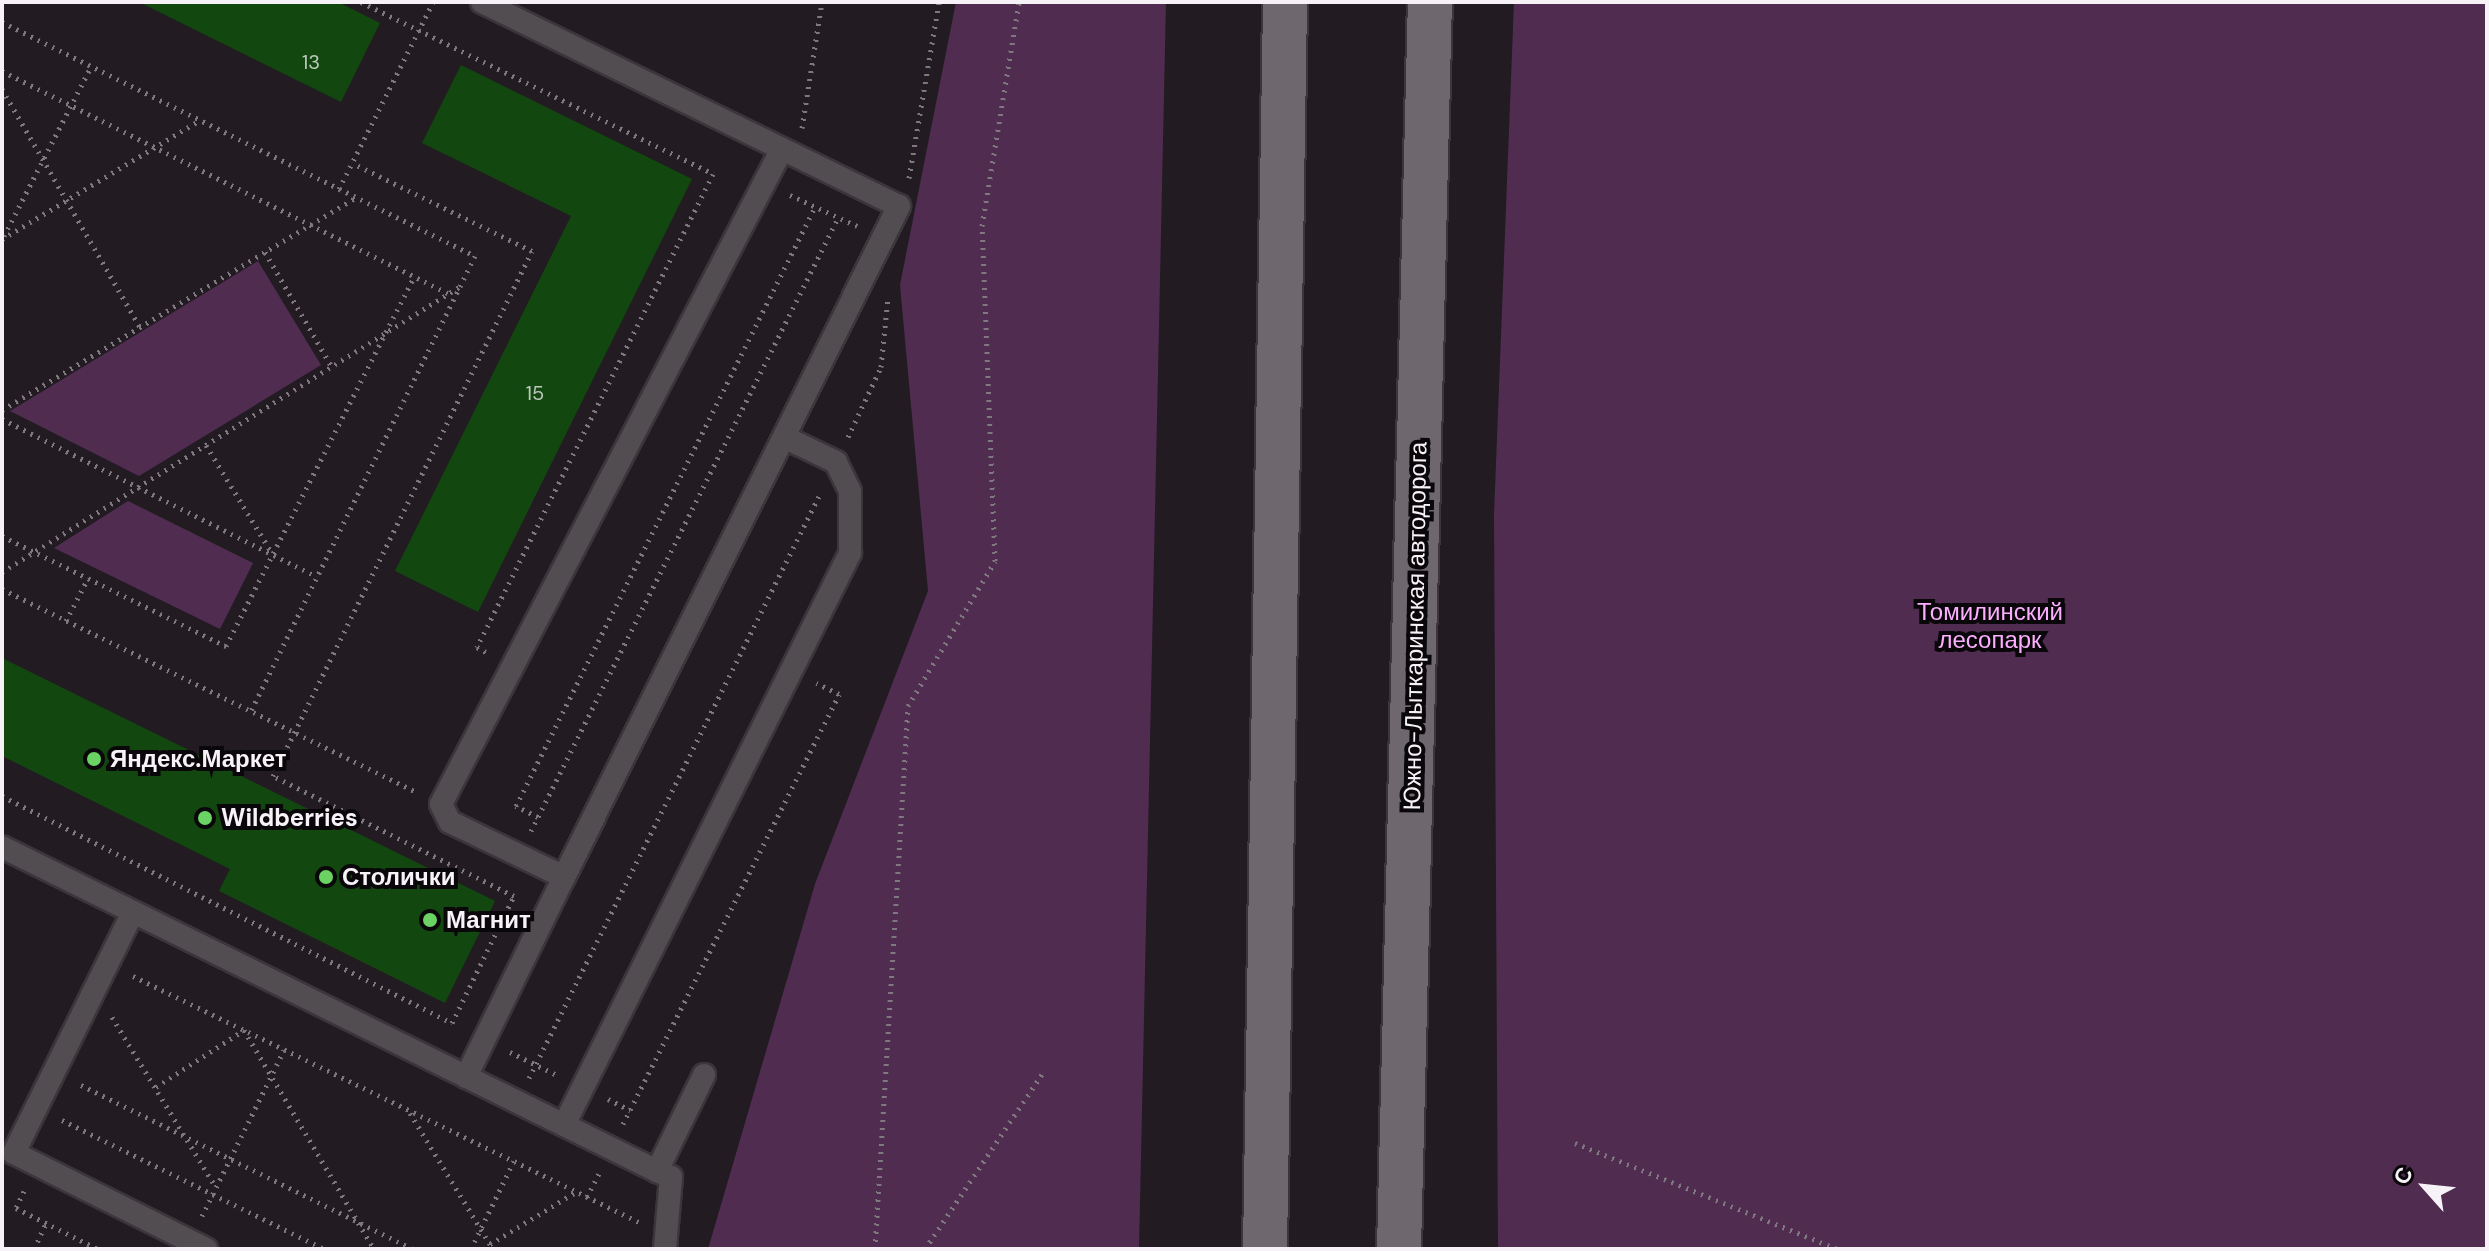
<!DOCTYPE html>
<meta charset="utf-8">
<style>
body{margin:0}
#map{position:relative;width:2489px;height:1251px;overflow:hidden;background:#221b22;font-family:"DM Sans",sans-serif}
div>[style]{position:absolute}
.green>*{inset:0;background:#502c51}
.building>*{inset:0;background:#12480f}
.path>*{height:5px;margin-top:-2.5px;transform-origin:0;background:repeating-linear-gradient(90deg,#7f797f 0 2px,transparent 0 8px)}
.roads{filter:drop-shadow(2px 0 #3c353c) drop-shadow(-2px 0 #3c353c) drop-shadow(0 2px #3c353c) drop-shadow(0 -2px #3c353c)}
.service>*{height:22px;margin:-11px;padding:0 11px;transform-origin:11px;border-radius:11px;background:#514d51}
.secondary>*{height:44px;margin:-22px;padding:0 22px;transform-origin:22px;border-radius:22px;background:#6e686e}
.dots>*{width:22px;height:22px;translate:-50% -50%;box-sizing:border-box;border:4px solid #0a070a;border-radius:50%}
span{translate:-50% -50%;white-space:nowrap;text-align:center;line-height:1.15;-webkit-text-stroke:8px #0a070a;paint-order:stroke}
.number-label{font-size:20px;color:#bec8bd}
.number-label span{-webkit-text-stroke-width:0}
.park-label{font-size:24px;color:#fbaefd}
.street-label{font-size:24px;color:#f7f2f7}
.poi-label{font-size:24px;color:#f7f2f7;font-weight:700}
.left{translate:0 -50%;text-align:left}
.frame{position:absolute;inset:0;border:4px solid #f7f2f7;pointer-events:none}
.north{position:absolute;left:2385px;top:1147px;width:80px;height:80px;-webkit-text-stroke:6px #0a070a;paint-order:stroke;rotate:297deg;font-size:22px;font-weight:700;line-height:32px;text-align:center;color:#f7f2f7}
.north::after{content:'';display:block;margin:auto;width:28px;height:36px;background:#f7f2f7;clip-path:polygon(50% 0,100% 100%,50% 72%,0 100%)}
</style>
<div id="map">
<div class="green">
<i style="clip-path:polygon(956px 2px,1166px 2px,1139px 1249px,708px 1249px,815px 884px,928px 591px,900px 285px)"></i>
<i style="clip-path:polygon(1514px 2px,2487px 2px,2487px 1249px,1498px 1249px,1494px 515px)"></i>
<i style="clip-path:polygon(258px 261px,321px 365px,139px 476px,10px 411px)"></i>
<i style="clip-path:polygon(128px 501px,253px 563px,220px 629px,54px 548px)"></i>
</div>
<div class="building">
<i style="clip-path:polygon(139px 2px,338px 2px,380px 23px,341px 102px)"></i>
<i style="clip-path:polygon(461px 65px,692px 179px,478px 612px,395px 571px,571px 216px,422px 143px)"></i>
<i style="clip-path:polygon(2px 658px,495px 901px,445px 1003px,219px 891px,230px 869px,2px 756px)"></i>
</div>
<div class="path">
<i style="left:361px;top:2px;width:392px;rotate:26deg"></i>
<i style="left:713px;top:174px;width:529px;rotate:116.52deg"></i>
<i style="left:477px;top:647px;width:12px;rotate:31deg"></i>
<i style="left:2px;top:22px;width:528px;rotate:26.32deg"></i>
<i style="left:475px;top:256px;width:509px;rotate:116.21deg"></i>
<i style="left:2px;top:71px;width:500px;rotate:26.5deg"></i>
<i style="left:2px;top:89px;width:275px;rotate:59.9deg"></i>
<i style="left:802px;top:128px;width:128px;rotate:-81deg"></i>
<i style="left:909px;top:178px;width:179px;rotate:-80.3deg"></i>
<i style="left:339px;top:189px;width:209px;rotate:-63.3deg"></i>
<i style="left:790px;top:195px;width:74px;rotate:24.8deg"></i>
<i style="left:4px;top:236px;width:190px;rotate:-62.8deg"></i>
<i style="left:2px;top:239px;width:231px;rotate:-31deg"></i>
<i style="left:265px;top:252px;width:133px;rotate:59.8deg"></i>
<i style="left:2px;top:410px;width:413px;rotate:-31deg"></i>
<i style="left:2px;top:419px;width:352px;rotate:26.6deg"></i>
<i style="left:848px;top:437px;width:77px;rotate:-64.8deg"></i>
<i style="left:881px;top:367px;width:69px;rotate:-84.2deg"></i>
<i style="left:206px;top:445px;width:127px;rotate:58.6deg"></i>
<i style="left:2px;top:536px;width:250px;rotate:26.2deg"></i>
<i style="left:226px;top:646px;width:414px;rotate:-63deg"></i>
<i style="left:2px;top:572px;width:539px;rotate:-31.95deg"></i>
<i style="left:2px;top:589px;width:460px;rotate:26.1deg"></i>
<i style="left:66px;top:621px;width:48px;rotate:-62.9deg"></i>
<i style="left:2px;top:796px;width:504px;rotate:26.77deg"></i>
<i style="left:452px;top:1023px;width:141px;rotate:-64deg"></i>
<i style="left:514px;top:896px;width:269px;rotate:-153.5deg"></i>
<i style="left:273px;top:776px;width:585px;rotate:-63.74deg"></i>
<i style="left:532px;top:251px;width:200px;rotate:-153.9deg"></i>
<i style="left:538px;top:817px;width:25px;rotate:-153deg"></i>
<i style="left:516px;top:806px;width:669px;rotate:-63.47deg"></i>
<i style="left:531px;top:831px;width:686px;rotate:-63.4deg"></i>
<i style="left:133px;top:976px;width:563px;rotate:25.93deg"></i>
<i style="left:112px;top:1017px;width:198px;rotate:58.6deg"></i>
<i style="left:510px;top:1052px;width:50px;rotate:26.1deg"></i>
<i style="left:529px;top:1078px;width:650px;rotate:-63.51deg"></i>
<i style="left:81px;top:1085px;width:370px;rotate:26.3deg"></i>
<i style="left:156px;top:1087px;width:105px;rotate:-32.9deg"></i>
<i style="left:244px;top:1030px;width:255px;rotate:59.3deg"></i>
<i style="left:608px;top:1099px;width:25px;rotate:27deg"></i>
<i style="left:410px;top:1113px;width:159px;rotate:58.6deg"></i>
<i style="left:62px;top:1120px;width:292px;rotate:26.2deg"></i>
<i style="left:623px;top:1124px;width:481px;rotate:-63.3deg"></i>
<i style="left:839px;top:694px;width:25px;rotate:-154deg"></i>
<i style="left:1575px;top:1143px;width:283px;rotate:22deg"></i>
<i style="left:24px;top:1191px;width:19px;rotate:115deg"></i>
<i style="left:16px;top:1208px;width:92px;rotate:26.6deg"></i>
<i style="left:587px;top:1197px;width:27px;rotate:-63deg"></i>
<i style="left:202px;top:1216px;width:185px;rotate:-63.7deg"></i>
<i style="left:490px;top:1244px;width:100px;rotate:-31.2deg"></i>
<i style="left:34px;top:1249px;width:29px;rotate:-65deg"></i>
<i style="left:471px;top:1249px;width:98px;rotate:-64deg"></i>
<i style="left:875px;top:1249px;width:544px;rotate:-86.52deg"></i>
<i style="left:908px;top:706px;width:169px;rotate:-59deg"></i>
<i style="left:995px;top:561px;width:335px;rotate:-92.2deg"></i>
<i style="left:982px;top:226px;width:227px;rotate:-80.6deg"></i>
<i style="left:925px;top:1249px;width:211px;rotate:-56.2deg"></i>
</div>
<div class="roads">
<div class="service">
<i style="left:482px;top:2px;width:464px;rotate:26.1deg"></i>
<i style="left:899px;top:206px;width:750px;rotate:116.53deg"></i>
<i style="left:2px;top:847px;width:731px;rotate:26.32deg"></i>
<i style="left:657px;top:1171px;width:107px;rotate:-63.9deg"></i>
<i style="left:133px;top:912px;width:269px;rotate:116.3deg"></i>
<i style="left:14px;top:1153px;width:215px;rotate:26.6deg"></i>
<i style="left:466px;top:1077px;width:223px;rotate:-63.9deg"></i>
<i style="left:564px;top:877px;width:127px;rotate:-154.2deg"></i>
<i style="left:450px;top:822px;width:20px;rotate:-117deg"></i>
<i style="left:441px;top:804px;width:738px;rotate:-62.5deg"></i>
<i style="left:564px;top:1125px;width:640px;rotate:-63.43deg"></i>
<i style="left:850px;top:553px;width:62px;rotate:-90deg"></i>
<i style="left:850px;top:491px;width:32px;rotate:-116deg"></i>
<i style="left:836px;top:462px;width:55px;rotate:-154.4deg"></i>
<i style="left:657px;top:1171px;width:15px;rotate:23deg"></i>
<i style="left:671px;top:1177px;width:72px;rotate:94.8deg"></i>
</div>
<div class="secondary">
<i style="left:1265px;top:1249px;width:1247px;rotate:-89.08deg"></i>
<i style="left:1399px;top:1249px;width:1247px;rotate:-88.58deg"></i>
</div>
</div>
<div class="dots">
<i style="left:94px;top:759px;background:#6bd363"></i>
<i style="left:205px;top:818px;background:#6bd363"></i>
<i style="left:326px;top:877px;background:#6bd363"></i>
<i style="left:430px;top:920px;background:#6bd363"></i>
</div>
<div class="number-label">
<span style="left:311px;top:62px">13</span>
<span style="left:535px;top:393px">15</span>
</div>
<div class="park-label">
<span style="left:1990px;top:626px">Томилинский<br>лесопарк</span>
</div>
<div class="street-label">
<span style="left:1415px;top:626px;rotate:-89deg">Южно-Лыткаринская автодорога</span>
</div>
<div class="poi-label">
<span class="left" style="left:110px;top:759px">Яндекс.Маркет</span>
<span class="left" style="left:221px;top:818px">Wildberries</span>
<span class="left" style="left:342px;top:877px">Столички</span>
<span class="left" style="left:446px;top:920px">Магнит</span>
</div>
<div class="frame"></div>
<div class="north">С</div>
</div>
